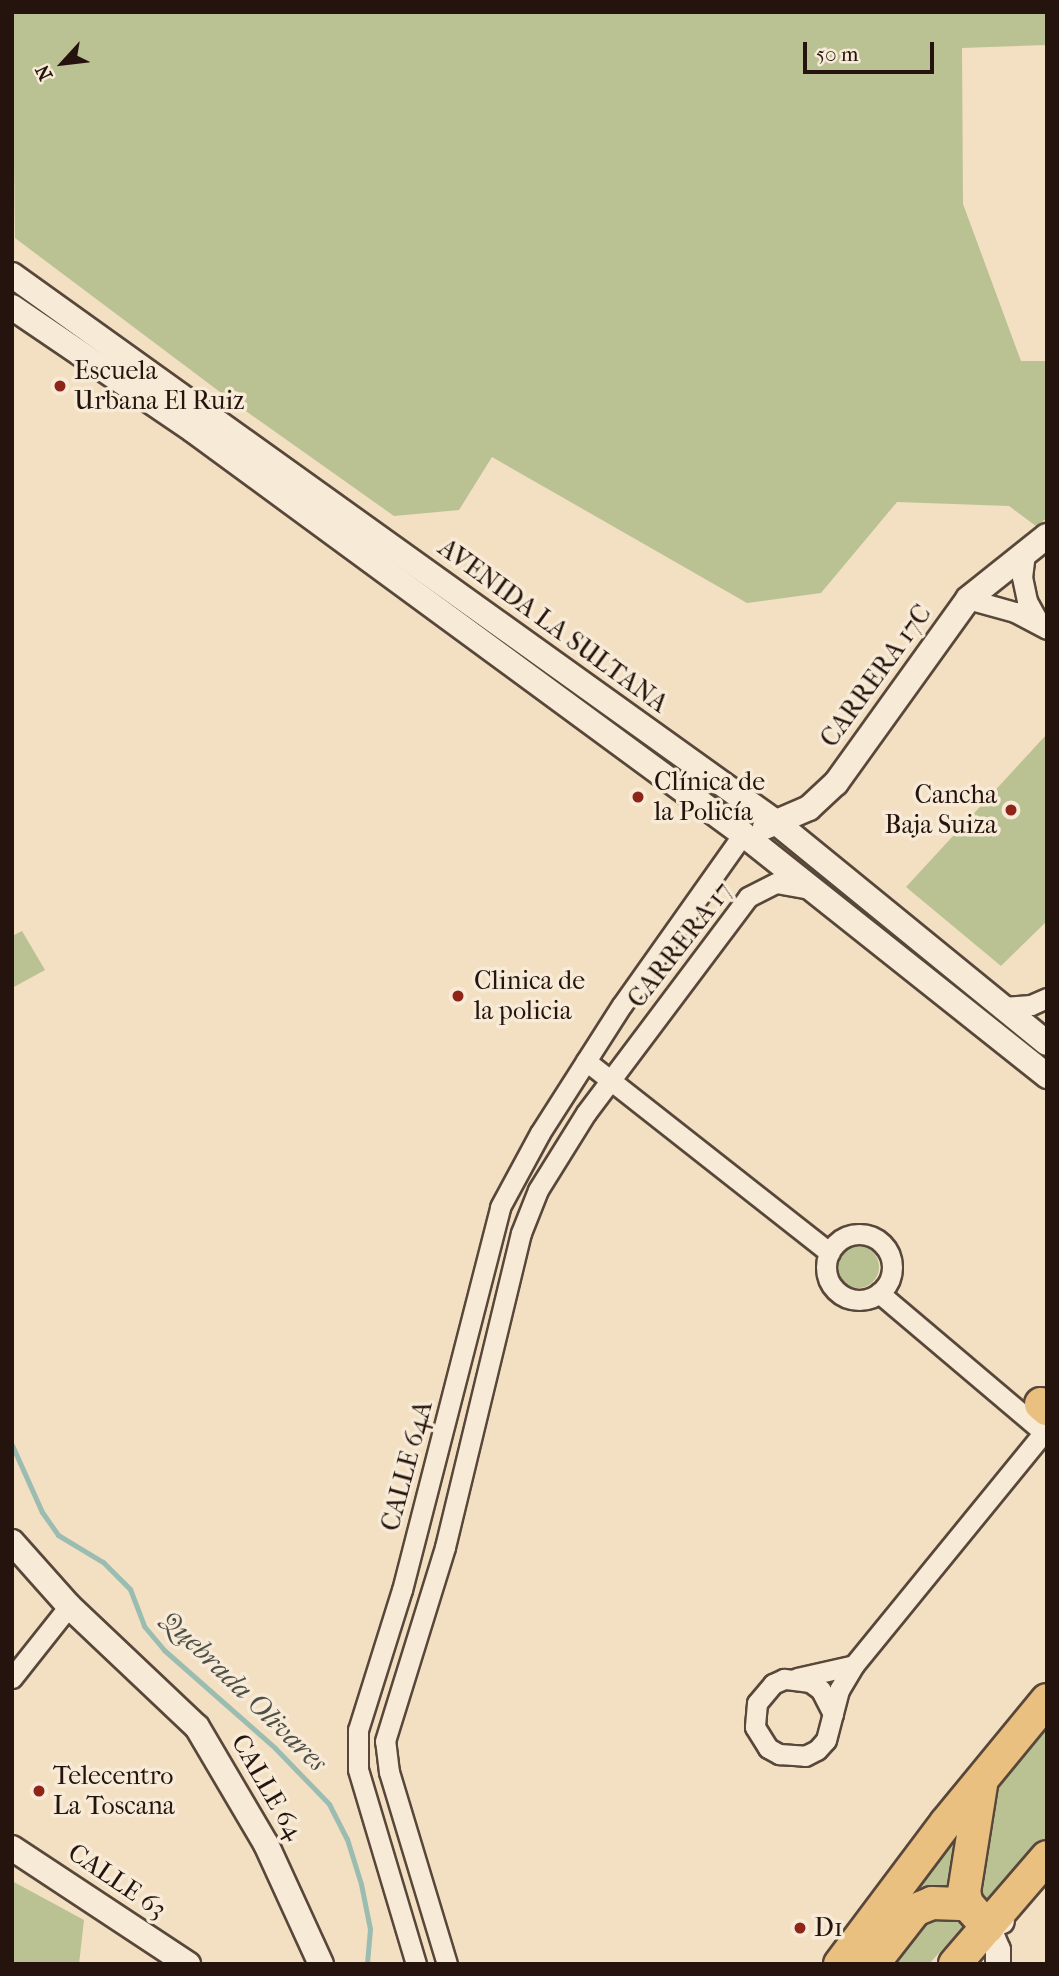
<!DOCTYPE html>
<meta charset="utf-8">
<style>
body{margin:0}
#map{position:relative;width:1059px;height:1976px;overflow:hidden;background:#f3dfc1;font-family:"IM FELL French Canon",serif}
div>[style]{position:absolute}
.green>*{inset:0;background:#bac293}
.round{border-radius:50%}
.stream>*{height:5px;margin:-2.5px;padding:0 2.5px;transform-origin:2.5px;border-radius:2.5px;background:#9bbdb1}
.roads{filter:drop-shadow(2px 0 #58473a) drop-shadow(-2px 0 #58473a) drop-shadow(0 2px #58473a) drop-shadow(0 -2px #58473a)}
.minor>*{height:19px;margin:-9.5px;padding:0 9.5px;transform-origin:9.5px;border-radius:9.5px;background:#f7ead7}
.minor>.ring{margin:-9.5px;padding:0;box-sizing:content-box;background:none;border:19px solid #f7ead7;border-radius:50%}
.tertiary>*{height:24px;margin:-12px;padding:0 12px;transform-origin:12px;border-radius:12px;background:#f7ead7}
.primary>*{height:32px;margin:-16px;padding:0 16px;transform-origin:16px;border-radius:16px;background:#eac080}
.dots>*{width:19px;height:19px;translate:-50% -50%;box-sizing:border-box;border:4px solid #f7ead7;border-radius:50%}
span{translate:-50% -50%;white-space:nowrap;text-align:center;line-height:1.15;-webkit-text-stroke:7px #f7ead7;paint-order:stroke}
.poi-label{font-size:26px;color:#25140d}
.left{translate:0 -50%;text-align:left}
.right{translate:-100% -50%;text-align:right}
.street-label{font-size:26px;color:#25140d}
.water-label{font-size:28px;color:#4e4f46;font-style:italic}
.frame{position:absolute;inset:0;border:14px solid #25140d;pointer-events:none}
.north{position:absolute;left:28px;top:28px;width:70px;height:70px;-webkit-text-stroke:5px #f7ead7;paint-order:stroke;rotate:243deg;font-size:19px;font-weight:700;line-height:28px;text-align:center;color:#25140d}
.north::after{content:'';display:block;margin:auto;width:24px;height:32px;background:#25140d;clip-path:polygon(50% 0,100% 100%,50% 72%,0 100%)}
.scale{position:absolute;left:803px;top:42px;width:131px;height:32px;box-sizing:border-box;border:4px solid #25140d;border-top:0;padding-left:9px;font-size:21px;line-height:24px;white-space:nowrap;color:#25140d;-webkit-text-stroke:5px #f7ead7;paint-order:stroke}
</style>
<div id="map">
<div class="green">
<i style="clip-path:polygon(12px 12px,1047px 12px,1047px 45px,962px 48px,963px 204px,1021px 361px,1047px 361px,1047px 518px,1036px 526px,1009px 506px,897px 502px,821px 593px,747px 603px,492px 457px,459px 510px,394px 516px,236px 404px,15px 238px)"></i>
<i style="clip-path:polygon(1047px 734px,1047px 921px,1001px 966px,906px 887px)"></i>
<i style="clip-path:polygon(22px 931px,45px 970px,12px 988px,12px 936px)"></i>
<i class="round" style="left:837px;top:1246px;width:42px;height:42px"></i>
<i style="clip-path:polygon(1047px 1711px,1047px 1849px,990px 1914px,974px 1900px,988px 1781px)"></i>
<i style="clip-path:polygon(967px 1814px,956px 1892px,905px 1904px)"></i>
<i style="clip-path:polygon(12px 1881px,84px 1920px,79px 1964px,12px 1964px)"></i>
<i style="clip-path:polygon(919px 1919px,970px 1919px,929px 1964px,883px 1964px)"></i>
</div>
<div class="stream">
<i style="left:12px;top:1445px;width:73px;rotate:65.9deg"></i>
<i style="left:42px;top:1512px;width:28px;rotate:55deg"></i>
<i style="left:58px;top:1535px;width:52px;rotate:31deg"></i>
<i style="left:103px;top:1562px;width:38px;rotate:45deg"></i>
<i style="left:130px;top:1589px;width:40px;rotate:69deg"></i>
<i style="left:144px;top:1626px;width:31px;rotate:50deg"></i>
<i style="left:164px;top:1650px;width:148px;rotate:41.4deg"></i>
<i style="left:275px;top:1748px;width:78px;rotate:46deg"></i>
<i style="left:329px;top:1804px;width:39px;rotate:63deg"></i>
<i style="left:347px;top:1839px;width:47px;rotate:72.7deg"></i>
<i style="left:361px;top:1884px;width:46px;rotate:78.7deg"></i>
<i style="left:370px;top:1929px;width:35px;rotate:95deg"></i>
</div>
<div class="roads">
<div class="minor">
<i style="left:1025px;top:553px;width:24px;rotate:97deg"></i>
<i style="left:1022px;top:577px;width:25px;rotate:78deg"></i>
<i style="left:1027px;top:601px;width:25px;rotate:61deg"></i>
<i style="left:968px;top:599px;width:49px;rotate:15.5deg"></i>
<i style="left:1015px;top:612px;width:36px;rotate:28deg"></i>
<i style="left:1003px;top:1007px;width:28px;rotate:-4deg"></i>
<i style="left:1031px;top:1005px;width:17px;rotate:-24deg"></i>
<i style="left:586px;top:1061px;width:310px;rotate:38.2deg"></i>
<i class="ring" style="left:826px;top:1234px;width:47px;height:47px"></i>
<i style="left:879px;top:1293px;width:220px;rotate:40.2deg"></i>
<i style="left:12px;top:1678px;width:92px;rotate:-51.6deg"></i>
<i style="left:797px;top:1678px;width:58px;rotate:-12.8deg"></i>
<i style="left:833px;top:1714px;width:27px;rotate:-117deg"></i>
<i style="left:821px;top:1690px;width:14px;rotate:-144deg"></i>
<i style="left:810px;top:1682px;width:26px;rotate:-173deg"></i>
<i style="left:784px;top:1679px;width:12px;rotate:156deg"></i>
<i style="left:773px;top:1684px;width:25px;rotate:130deg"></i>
<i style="left:757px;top:1703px;width:24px;rotate:95deg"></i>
<i style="left:755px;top:1727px;width:25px;rotate:58deg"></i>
<i style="left:768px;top:1748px;width:13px;rotate:29deg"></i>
<i style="left:779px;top:1754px;width:26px;rotate:4deg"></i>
<i style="left:805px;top:1756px;width:13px;rotate:-27deg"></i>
<i style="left:817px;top:1750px;width:13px;rotate:-48deg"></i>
<i style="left:826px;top:1740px;width:52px;rotate:-75.4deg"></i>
<i style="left:839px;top:1690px;width:29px;rotate:-59deg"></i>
<i style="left:854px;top:1665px;width:301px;rotate:-50.8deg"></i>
<i style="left:416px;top:1964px;width:203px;rotate:-106.6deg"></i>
<i style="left:358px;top:1769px;width:39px;rotate:-90deg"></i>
<i style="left:358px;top:1730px;width:147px;rotate:-72.6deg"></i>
<i style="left:402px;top:1590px;width:395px;rotate:-75.6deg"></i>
<i style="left:500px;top:1207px;width:84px;rotate:-61.6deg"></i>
<i style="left:540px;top:1133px;width:152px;rotate:-57.4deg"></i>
<i style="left:622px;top:1005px;width:209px;rotate:-54.7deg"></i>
<i style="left:447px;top:1964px;width:201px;rotate:-106.8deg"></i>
<i style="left:389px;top:1772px;width:31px;rotate:-97deg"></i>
<i style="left:385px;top:1741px;width:203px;rotate:-72.8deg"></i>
<i style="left:445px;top:1547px;width:323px;rotate:-76.4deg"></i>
<i style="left:521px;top:1233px;width:46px;rotate:-68.4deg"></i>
<i style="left:538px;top:1190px;width:91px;rotate:-58.1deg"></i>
<i style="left:586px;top:1113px;width:270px;rotate:-53.1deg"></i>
<i style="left:748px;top:897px;width:31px;rotate:-27deg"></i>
<i style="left:776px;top:883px;width:34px;rotate:10deg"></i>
</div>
<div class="tertiary">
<i style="left:12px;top:275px;width:941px;rotate:35.62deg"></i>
<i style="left:777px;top:823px;width:348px;rotate:39.2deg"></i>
<i style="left:12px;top:307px;width:219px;rotate:34.2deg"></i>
<i style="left:193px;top:430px;width:682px;rotate:36.3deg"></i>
<i style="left:743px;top:834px;width:389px;rotate:38.5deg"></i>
<i style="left:765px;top:827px;width:48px;rotate:-23.4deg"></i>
<i style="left:809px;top:808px;width:37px;rotate:-43deg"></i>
<i style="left:836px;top:783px;width:226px;rotate:-54.3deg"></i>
<i style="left:968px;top:599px;width:101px;rotate:-38.6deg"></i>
<i style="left:12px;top:1542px;width:86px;rotate:48.3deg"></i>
<i style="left:69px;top:1606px;width:176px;rotate:43.4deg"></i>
<i style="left:197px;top:1727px;width:136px;rotate:59.5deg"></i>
<i style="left:266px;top:1844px;width:132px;rotate:65.4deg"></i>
<i style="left:12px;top:1848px;width:211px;rotate:33.4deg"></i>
<i style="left:998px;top:1964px;width:14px;rotate:-90deg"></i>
<i style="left:998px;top:1950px;width:25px;rotate:-113deg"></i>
<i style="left:988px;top:1927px;width:15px;rotate:-23deg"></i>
</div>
<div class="primary">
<i style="left:1041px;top:1404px;width:8px;rotate:40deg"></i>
<i style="left:981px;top:1785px;width:108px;rotate:99deg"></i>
<i style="left:964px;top:1892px;width:12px;rotate:76deg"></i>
<i style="left:967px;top:1904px;width:31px;rotate:48deg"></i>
<i style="left:840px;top:1964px;width:176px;rotate:-53.1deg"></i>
<i style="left:946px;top:1823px;width:159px;rotate:-50.6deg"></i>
<i style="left:873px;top:1964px;width:68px;rotate:-52.1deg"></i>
<i style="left:915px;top:1910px;width:18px;rotate:-22deg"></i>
<i style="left:932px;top:1903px;width:35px;rotate:2deg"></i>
<i style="left:955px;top:1964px;width:141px;rotate:-49.3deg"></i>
</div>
</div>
<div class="dots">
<i style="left:60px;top:386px;background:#8f2418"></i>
<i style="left:638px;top:797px;background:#8f2418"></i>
<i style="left:1011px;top:810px;background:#8f2418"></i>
<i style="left:458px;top:996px;background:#8f2418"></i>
<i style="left:39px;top:1791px;background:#8f2418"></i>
<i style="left:800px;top:1928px;background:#8f2418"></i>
</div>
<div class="poi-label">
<span class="left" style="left:74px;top:386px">Escuela<br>Urbana El Ruiz</span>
<span class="left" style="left:654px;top:797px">Clínica de<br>la Policía</span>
<span class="right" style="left:997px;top:810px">Cancha<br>Baja Suiza</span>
<span class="left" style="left:474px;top:996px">Clinica de<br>la policia</span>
<span class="left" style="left:53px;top:1791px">Telecentro<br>La Toscana</span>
<span class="left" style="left:814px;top:1928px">D1</span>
</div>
<div class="street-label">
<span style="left:553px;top:626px;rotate:36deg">AVENIDA LA SULTANA</span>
<span style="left:876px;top:676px;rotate:-54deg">CARRERA 17C</span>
<span style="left:680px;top:945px;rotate:-52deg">CARRERA 17</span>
<span style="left:407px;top:1466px;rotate:-75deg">CALLE 64A</span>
<span style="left:267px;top:1787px;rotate:60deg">CALLE 64</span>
<span style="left:117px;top:1881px;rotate:34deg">CALLE 63</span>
</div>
<div class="water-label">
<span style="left:244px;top:1691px;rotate:44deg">Quebrada Olivares</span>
</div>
<div class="frame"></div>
<div class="north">N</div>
<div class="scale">50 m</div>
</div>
